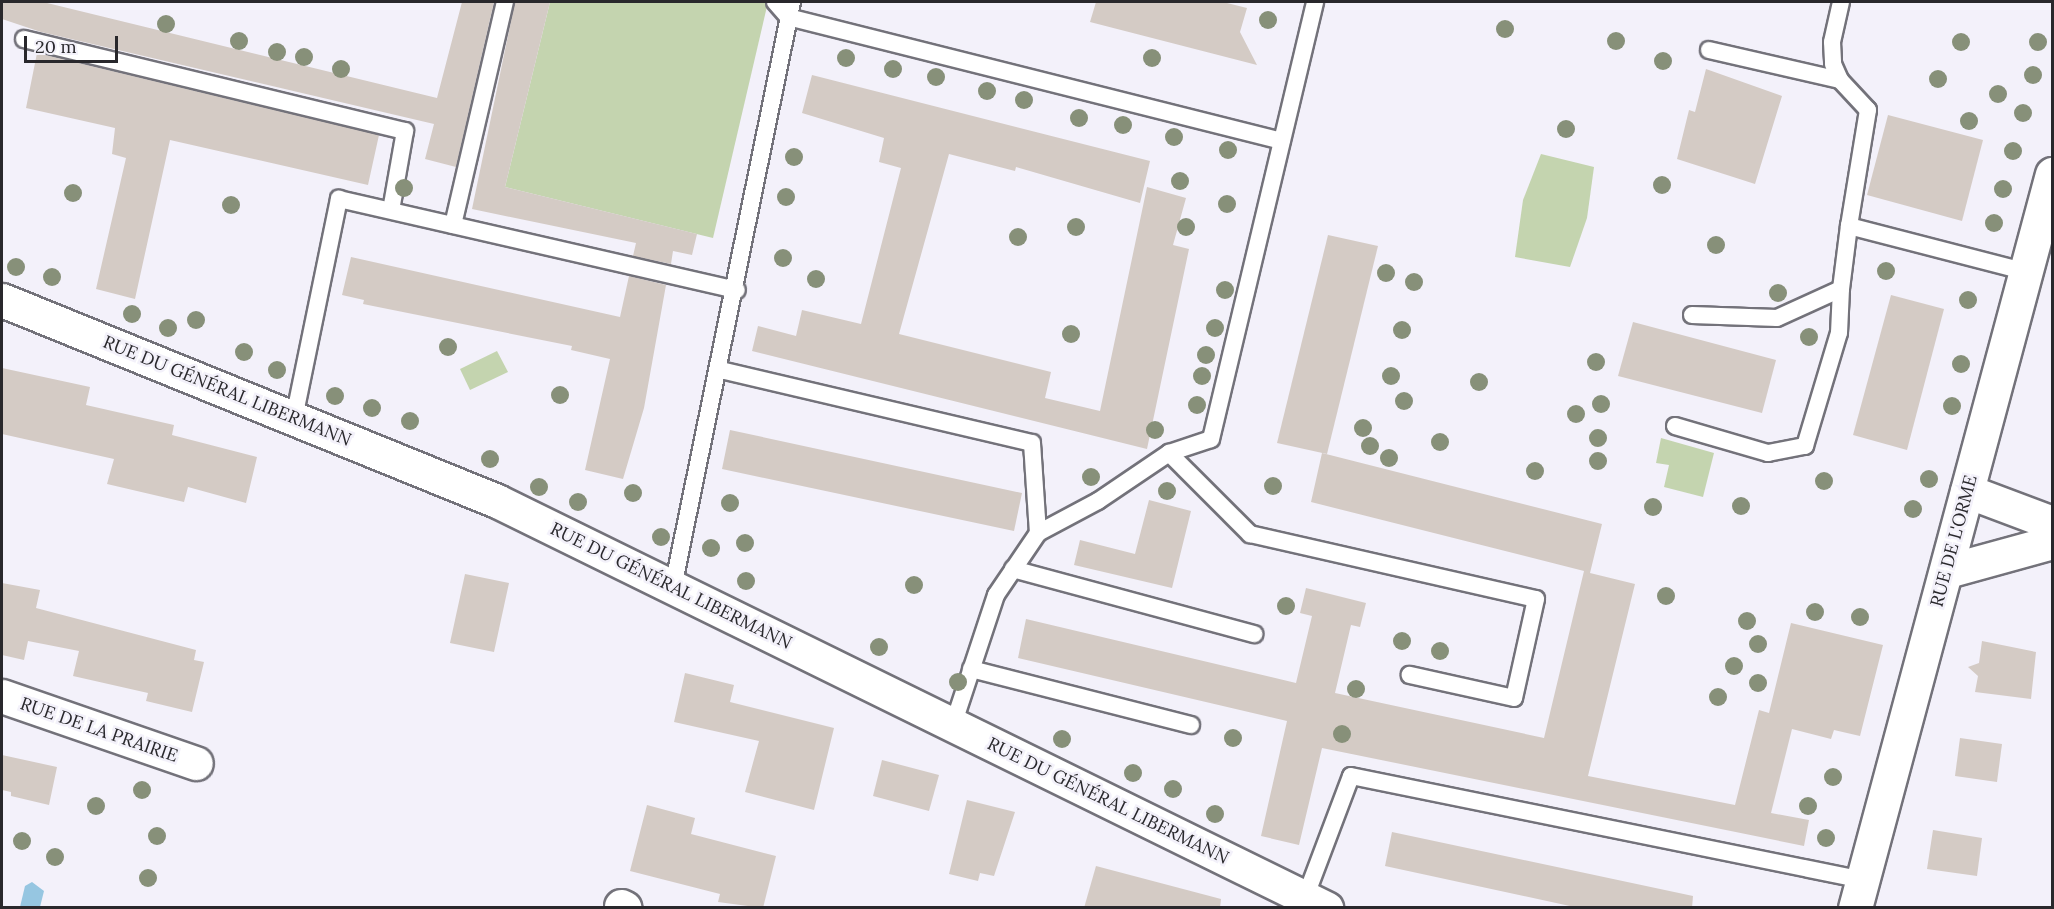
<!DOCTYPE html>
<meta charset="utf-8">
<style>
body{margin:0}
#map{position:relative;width:2054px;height:909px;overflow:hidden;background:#f3f1fa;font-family:Lora,serif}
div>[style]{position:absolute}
.green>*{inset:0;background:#c4d4af}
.water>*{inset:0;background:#96c6e1}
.building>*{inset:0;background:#d4cbc5}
.roads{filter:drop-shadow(2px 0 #73727a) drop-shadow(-2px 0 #73727a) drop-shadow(0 2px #73727a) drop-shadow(0 -2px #73727a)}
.service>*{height:16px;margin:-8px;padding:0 8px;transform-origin:8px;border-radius:8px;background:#fff}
.minor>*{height:33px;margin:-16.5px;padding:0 16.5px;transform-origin:16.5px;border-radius:16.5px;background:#fff}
.trees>*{width:18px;height:18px;margin:-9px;border-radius:50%;background:#879079}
span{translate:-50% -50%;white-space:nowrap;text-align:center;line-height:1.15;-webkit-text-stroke:5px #f3f1fa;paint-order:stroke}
.street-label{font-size:18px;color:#29282c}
.frame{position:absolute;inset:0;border:3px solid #29282c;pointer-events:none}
.scale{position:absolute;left:24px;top:36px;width:94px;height:27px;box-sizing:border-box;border:3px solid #29282c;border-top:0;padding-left:8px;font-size:18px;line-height:21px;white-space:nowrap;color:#29282c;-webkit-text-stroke:4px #f3f1fa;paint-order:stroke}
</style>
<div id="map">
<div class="green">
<i style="clip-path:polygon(550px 2px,768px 2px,713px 238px,505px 187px)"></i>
<i style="clip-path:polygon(1541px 154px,1594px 167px,1587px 218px,1570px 267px,1515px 257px,1523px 200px)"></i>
<i style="clip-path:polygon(497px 351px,508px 372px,470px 390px,460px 369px)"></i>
<i style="clip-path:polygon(1661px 438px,1714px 453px,1703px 497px,1664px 487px,1669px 465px,1656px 463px)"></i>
</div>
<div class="water">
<i style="clip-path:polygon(32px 882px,44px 891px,40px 907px,20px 907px,25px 886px)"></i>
</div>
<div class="building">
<i style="clip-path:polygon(2px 2px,43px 2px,437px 98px,462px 2px,494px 2px,456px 167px,425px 159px,434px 124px,41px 32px,2px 19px)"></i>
<i style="clip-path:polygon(515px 2px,550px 2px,505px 187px,697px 234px,692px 255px,673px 251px,671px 264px,633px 256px,636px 243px,472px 209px)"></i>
<i style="clip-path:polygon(1096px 2px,1223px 2px,1247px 8px,1240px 32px,1257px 65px,1090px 22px)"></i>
<i style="clip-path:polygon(37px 53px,379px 135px,368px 185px,170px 140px,135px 299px,96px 289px,126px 158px,112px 154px,115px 128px,26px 108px)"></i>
<i style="clip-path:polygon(1706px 69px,1782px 96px,1755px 184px,1677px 159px,1689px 110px,1695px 112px)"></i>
<i style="clip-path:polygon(812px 75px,1150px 161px,1140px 203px,1016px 167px,1015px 171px,949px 154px,899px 334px,1051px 372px,1045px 398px,1100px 411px,1147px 187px,1186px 198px,1173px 245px,1189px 249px,1147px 449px,752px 351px,758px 326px,796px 336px,802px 310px,861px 324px,901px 168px,879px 162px,884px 138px,802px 113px)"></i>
<i style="clip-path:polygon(1888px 115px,1983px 140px,1962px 221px,1867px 195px)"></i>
<i style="clip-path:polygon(1328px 235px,1378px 246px,1327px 454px,1277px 443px)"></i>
<i style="clip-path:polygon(351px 257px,620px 317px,629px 276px,666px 285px,644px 408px,623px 479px,585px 470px,610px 359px,571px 350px,572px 346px,363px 304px,364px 300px,342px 295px)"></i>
<i style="clip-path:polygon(1891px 295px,1944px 309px,1907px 450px,1853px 435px)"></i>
<i style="clip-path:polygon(1633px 322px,1776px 360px,1762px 413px,1618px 376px)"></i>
<i style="clip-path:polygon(2px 368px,90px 387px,86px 405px,174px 425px,172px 435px,257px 457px,246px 503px,188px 487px,184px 502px,107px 484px,114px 459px,2px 434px)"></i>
<i style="clip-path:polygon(730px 430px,1022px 493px,1014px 531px,722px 469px)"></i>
<i style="clip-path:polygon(1322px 453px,1602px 524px,1590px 573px,1635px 584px,1588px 776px,1735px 805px,1759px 710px,1769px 713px,1791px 623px,1883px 645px,1860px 736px,1834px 730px,1831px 739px,1792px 729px,1771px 813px,1809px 820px,1804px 846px,1322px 748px,1299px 845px,1261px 836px,1287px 721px,1018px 658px,1026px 619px,1296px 683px,1312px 616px,1300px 613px,1306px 588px,1366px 603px,1360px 627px,1351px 625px,1335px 693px,1544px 738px,1584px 571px,1311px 502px)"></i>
<i style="clip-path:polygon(1149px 500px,1191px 511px,1172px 588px,1074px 565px,1080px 540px,1135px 554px)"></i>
<i style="clip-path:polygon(465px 574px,509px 583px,494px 652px,450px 643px)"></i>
<i style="clip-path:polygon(2px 583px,40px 590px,36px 608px,196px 650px,194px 660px,204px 662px,192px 712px,146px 701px,148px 693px,73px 676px,79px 651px,28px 641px,24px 660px,2px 655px)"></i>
<i style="clip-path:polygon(1982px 641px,2036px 652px,2031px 699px,1975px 692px,1978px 676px,1968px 667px,1979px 663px)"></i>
<i style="clip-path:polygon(685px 673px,734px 685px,730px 702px,834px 728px,814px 810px,745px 792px,759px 741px,674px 722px)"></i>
<i style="clip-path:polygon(1960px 738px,2002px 744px,1997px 782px,1955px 776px)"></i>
<i style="clip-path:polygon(2px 755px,57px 767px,49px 805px,11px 796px,11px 792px,2px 790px)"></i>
<i style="clip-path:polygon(882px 760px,939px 775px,929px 811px,873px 796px)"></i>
<i style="clip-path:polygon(967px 800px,1015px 812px,994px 876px,980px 873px,978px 881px,949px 874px)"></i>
<i style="clip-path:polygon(647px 805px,695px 818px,691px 834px,776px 856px,763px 908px,718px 902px,720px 894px,630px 871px)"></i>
<i style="clip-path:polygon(1933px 830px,1982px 838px,1977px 876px,1927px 869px)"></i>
<i style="clip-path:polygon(1392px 832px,1693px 896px,1692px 908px,1579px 908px,1385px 866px)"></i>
<i style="clip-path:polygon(1096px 866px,1221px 899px,1220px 908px,1084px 908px)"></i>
</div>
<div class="roads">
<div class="service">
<i style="left:775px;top:2px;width:20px;rotate:49deg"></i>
<i style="left:788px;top:17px;width:509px;rotate:14.09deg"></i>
<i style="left:1841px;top:2px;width:41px;rotate:102.7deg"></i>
<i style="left:1832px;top:42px;width:22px;rotate:87deg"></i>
<i style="left:1833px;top:64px;width:17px;rotate:66deg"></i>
<i style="left:1840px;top:80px;width:41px;rotate:47deg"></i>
<i style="left:1868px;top:110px;width:118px;rotate:99.3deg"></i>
<i style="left:1849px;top:226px;width:184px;rotate:14.5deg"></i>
<i style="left:24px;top:39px;width:392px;rotate:13.6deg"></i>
<i style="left:405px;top:131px;width:80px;rotate:100deg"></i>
<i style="left:1709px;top:50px;width:134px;rotate:12.9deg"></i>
<i style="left:453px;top:225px;width:229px;rotate:-76.9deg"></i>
<i style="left:1692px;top:315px;width:85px;rotate:2deg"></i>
<i style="left:1777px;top:318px;width:70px;rotate:-24.4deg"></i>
<i style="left:1841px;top:289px;width:64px;rotate:-82.8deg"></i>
<i style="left:721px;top:370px;width:319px;rotate:13.2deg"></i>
<i style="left:1032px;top:443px;width:90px;rotate:86.2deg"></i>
<i style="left:294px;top:418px;width:224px;rotate:-78.4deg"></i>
<i style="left:339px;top:199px;width:408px;rotate:12.9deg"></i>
<i style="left:1675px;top:426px;width:97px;rotate:16.2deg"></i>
<i style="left:1768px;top:453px;width:38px;rotate:-11deg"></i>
<i style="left:1805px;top:446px;width:118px;rotate:-73.3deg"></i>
<i style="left:1839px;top:333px;width:44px;rotate:-87.4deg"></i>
<i style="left:1169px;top:453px;width:115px;rotate:45deg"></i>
<i style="left:1250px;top:534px;width:293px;rotate:12.8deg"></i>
<i style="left:1536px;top:599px;width:101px;rotate:102.5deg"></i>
<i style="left:1514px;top:698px;width:107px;rotate:-167.5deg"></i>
<i style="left:1013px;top:569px;width:250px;rotate:15.1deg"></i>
<i style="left:673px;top:587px;width:597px;rotate:-78.5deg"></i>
<i style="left:971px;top:669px;width:227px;rotate:14.3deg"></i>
<i style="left:953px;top:725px;width:137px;rotate:-71.7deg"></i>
<i style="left:996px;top:595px;width:75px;rotate:-55.9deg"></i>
<i style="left:1038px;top:533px;width:68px;rotate:-28.1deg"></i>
<i style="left:1098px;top:501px;width:86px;rotate:-34.1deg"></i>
<i style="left:1169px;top:453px;width:44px;rotate:-18.4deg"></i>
<i style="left:1211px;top:439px;width:449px;rotate:-76.6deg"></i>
<i style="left:1305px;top:898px;width:130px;rotate:-69.3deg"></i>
<i style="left:1351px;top:776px;width:522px;rotate:11.48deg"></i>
</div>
<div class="minor">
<i style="left:2px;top:300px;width:534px;rotate:22.1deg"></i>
<i style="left:497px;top:501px;width:924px;rotate:26.15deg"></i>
<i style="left:1967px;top:491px;width:91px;rotate:20.6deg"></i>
<i style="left:1947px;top:571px;width:109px;rotate:-15.4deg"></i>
<i style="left:2px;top:696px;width:205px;rotate:19.1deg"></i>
<i style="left:621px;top:906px;width:4px;rotate:27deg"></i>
<i style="left:1855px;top:908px;width:760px;rotate:-74.98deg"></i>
</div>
</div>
<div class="trees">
<i style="left:1268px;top:20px"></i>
<i style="left:166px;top:24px"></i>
<i style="left:1505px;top:29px"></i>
<i style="left:239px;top:41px"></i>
<i style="left:1616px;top:41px"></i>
<i style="left:1961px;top:42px"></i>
<i style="left:2038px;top:42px"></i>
<i style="left:277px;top:52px"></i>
<i style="left:304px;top:57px"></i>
<i style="left:846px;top:58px"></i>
<i style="left:1152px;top:58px"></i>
<i style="left:1663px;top:61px"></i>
<i style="left:341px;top:69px"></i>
<i style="left:893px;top:69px"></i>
<i style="left:2033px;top:75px"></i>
<i style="left:936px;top:77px"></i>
<i style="left:1938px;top:79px"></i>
<i style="left:987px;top:91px"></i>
<i style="left:1998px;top:94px"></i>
<i style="left:1024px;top:100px"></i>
<i style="left:2023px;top:113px"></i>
<i style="left:1079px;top:118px"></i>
<i style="left:1969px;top:121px"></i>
<i style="left:1123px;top:125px"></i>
<i style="left:1566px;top:129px"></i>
<i style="left:1174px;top:137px"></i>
<i style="left:1228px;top:150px"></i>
<i style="left:2013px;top:151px"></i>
<i style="left:794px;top:157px"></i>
<i style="left:1180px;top:181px"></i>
<i style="left:1662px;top:185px"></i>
<i style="left:404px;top:188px"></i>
<i style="left:2003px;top:189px"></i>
<i style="left:73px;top:193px"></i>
<i style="left:786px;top:197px"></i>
<i style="left:1227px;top:204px"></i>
<i style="left:231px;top:205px"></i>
<i style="left:1994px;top:223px"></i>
<i style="left:1076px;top:227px"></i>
<i style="left:1186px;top:227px"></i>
<i style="left:1018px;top:237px"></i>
<i style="left:1716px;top:245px"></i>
<i style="left:783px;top:258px"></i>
<i style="left:16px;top:267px"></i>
<i style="left:1886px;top:271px"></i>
<i style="left:1386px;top:273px"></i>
<i style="left:52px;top:277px"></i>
<i style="left:816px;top:279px"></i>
<i style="left:1414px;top:282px"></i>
<i style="left:1225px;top:290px"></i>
<i style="left:1778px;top:293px"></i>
<i style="left:1968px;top:300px"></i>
<i style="left:132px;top:314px"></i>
<i style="left:196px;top:320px"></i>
<i style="left:168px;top:328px"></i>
<i style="left:1215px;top:328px"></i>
<i style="left:1402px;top:330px"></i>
<i style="left:1071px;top:334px"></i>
<i style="left:1809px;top:337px"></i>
<i style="left:448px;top:347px"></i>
<i style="left:244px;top:352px"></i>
<i style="left:1206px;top:355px"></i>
<i style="left:1596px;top:362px"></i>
<i style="left:1961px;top:364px"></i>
<i style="left:277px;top:370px"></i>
<i style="left:1202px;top:376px"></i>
<i style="left:1391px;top:376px"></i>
<i style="left:1479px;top:382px"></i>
<i style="left:560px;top:395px"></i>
<i style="left:335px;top:396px"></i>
<i style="left:1404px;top:401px"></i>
<i style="left:1601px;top:404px"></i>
<i style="left:1197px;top:405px"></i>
<i style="left:1952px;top:406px"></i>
<i style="left:372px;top:408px"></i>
<i style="left:1576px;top:414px"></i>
<i style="left:410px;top:421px"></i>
<i style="left:1363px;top:428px"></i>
<i style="left:1155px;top:430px"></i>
<i style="left:1598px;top:438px"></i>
<i style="left:1440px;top:442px"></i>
<i style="left:1370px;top:446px"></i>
<i style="left:1389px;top:458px"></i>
<i style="left:490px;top:459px"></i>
<i style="left:1598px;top:461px"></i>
<i style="left:1535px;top:471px"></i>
<i style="left:1091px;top:477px"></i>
<i style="left:1929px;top:479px"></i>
<i style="left:1824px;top:481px"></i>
<i style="left:1273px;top:486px"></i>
<i style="left:539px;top:487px"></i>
<i style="left:1167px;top:491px"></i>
<i style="left:633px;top:493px"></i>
<i style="left:578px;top:502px"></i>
<i style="left:730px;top:503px"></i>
<i style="left:1741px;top:506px"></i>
<i style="left:1653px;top:507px"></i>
<i style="left:1913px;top:509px"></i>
<i style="left:661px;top:537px"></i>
<i style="left:745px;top:543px"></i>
<i style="left:711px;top:548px"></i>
<i style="left:746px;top:581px"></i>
<i style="left:914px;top:585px"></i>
<i style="left:1666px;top:596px"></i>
<i style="left:1286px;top:606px"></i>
<i style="left:1815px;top:612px"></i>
<i style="left:1860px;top:617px"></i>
<i style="left:1747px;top:621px"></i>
<i style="left:1402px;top:641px"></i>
<i style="left:1758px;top:644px"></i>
<i style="left:879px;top:647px"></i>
<i style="left:1440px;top:651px"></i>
<i style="left:1734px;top:666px"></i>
<i style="left:958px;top:682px"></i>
<i style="left:1758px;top:683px"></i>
<i style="left:1356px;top:689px"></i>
<i style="left:1718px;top:697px"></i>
<i style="left:1342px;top:734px"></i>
<i style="left:1233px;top:738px"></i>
<i style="left:1062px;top:739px"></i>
<i style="left:1133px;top:773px"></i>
<i style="left:1833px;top:777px"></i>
<i style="left:1173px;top:789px"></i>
<i style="left:142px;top:790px"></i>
<i style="left:96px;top:806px"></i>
<i style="left:1808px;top:806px"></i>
<i style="left:1215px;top:814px"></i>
<i style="left:157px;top:836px"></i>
<i style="left:1826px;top:838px"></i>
<i style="left:22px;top:841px"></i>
<i style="left:55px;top:857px"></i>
<i style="left:148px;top:878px"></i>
</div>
<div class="street-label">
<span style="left:227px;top:391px;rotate:22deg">RUE DU GÉNÉRAL LIBERMANN</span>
<span style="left:1954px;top:541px;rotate:-75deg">RUE DE L'ORME</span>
<span style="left:671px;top:586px;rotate:26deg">RUE DU GÉNÉRAL LIBERMANN</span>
<span style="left:99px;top:730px;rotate:19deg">RUE DE LA PRAIRIE</span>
<span style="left:1108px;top:801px;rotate:26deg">RUE DU GÉNÉRAL LIBERMANN</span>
</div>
<div class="frame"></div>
<div class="scale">20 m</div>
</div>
